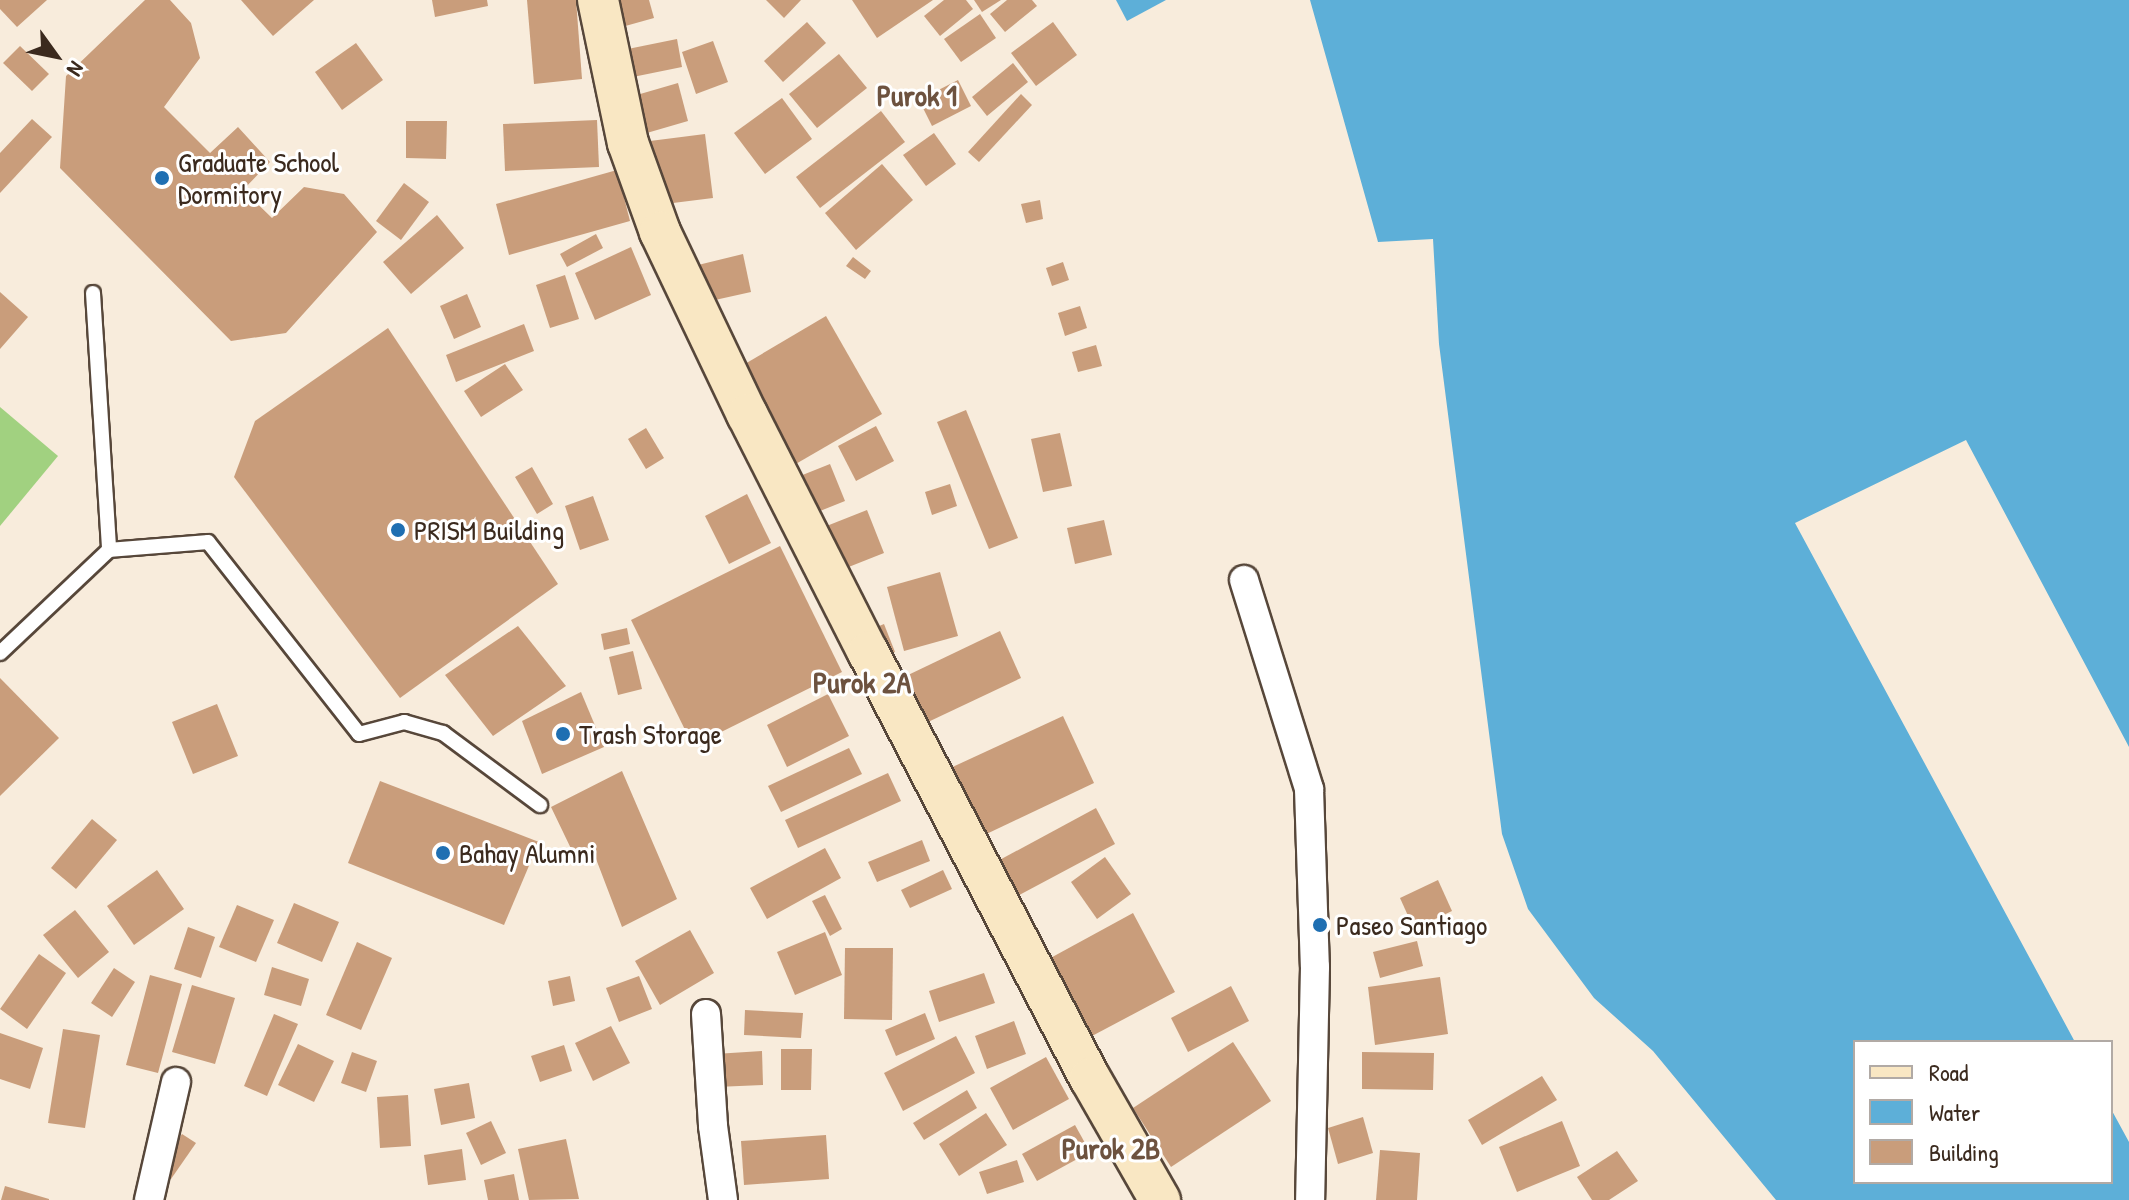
<!DOCTYPE html>
<style>
body{margin:0}
#map{position:relative;width:2129px;height:1200px;overflow:hidden;background:#f8ecdc;font-family:"Patrick Hand",sans-serif}
div>[style]{position:absolute}
.green>*{inset:0;background:#a1d180}
.water>*{inset:0;background:#5dafd8}
.building>*{inset:0;background:#c99d7b}
.roads{filter:drop-shadow(2px 0 #57473a) drop-shadow(-2px 0 #57473a) drop-shadow(0 2px #57473a) drop-shadow(0 -2px #57473a)}
.lane>*{height:14px;margin:-7px;padding:0 7px;transform-origin:7px;border-radius:7px;background:#fff}
.street>*{height:28px;margin:-14px;padding:0 14px;transform-origin:14px;border-radius:14px;background:#fff}
.secondary>*{height:40px;margin:-20px;padding:0 20px;transform-origin:20px;border-radius:20px;background:#f9e7c3}
.dots>*{width:22px;height:22px;translate:-50% -50%;box-sizing:border-box;border:4px solid #fff;border-radius:50%}
span{translate:-50% -50%;white-space:nowrap;text-align:center;line-height:1.15;-webkit-text-stroke:6px #fff;paint-order:stroke}
.poi-label{font-size:28px;color:#3b2a1e}
.left{translate:0 -50%;text-align:left}
.neighbourhood-label{font-size:30px;color:#6d523f;font-weight:700}
.legend{position:absolute;left:1853px;top:1040px;width:260px;height:144px;box-sizing:border-box;background:#fff;border:2px solid #b1aaa5;margin:0;padding:10px 14px;list-style:none;font-size:24px;color:#3b2a1e}
.legend li{display:flex;align-items:center;gap:16px;height:40px}
.legend b{width:40px;border:2px solid #b1aaa5}
.north{position:absolute;left:16px;top:16px;width:80px;height:80px;-webkit-text-stroke:6px #fff;paint-order:stroke;rotate:123deg;font-size:22px;font-weight:700;line-height:32px;text-align:center;color:#3b2a1e}
.north::after{content:'';display:block;margin:auto;width:28px;height:36px;background:#3b2a1e;clip-path:polygon(50% 0,100% 100%,50% 72%,0 100%)}
</style>
<div id="map">
<div class="green">
<i style="clip-path:polygon(0 407px,58px 456px,0 526px)"></i>
</div>
<div class="water">
<i style="clip-path:polygon(1116px 0,1166px 0,1127px 21px)"></i>
<i style="clip-path:polygon(1310px 0,2129px 0,2129px 747px,1966px 440px,1795px 523px,2075px 1042px,1855px 1042px,1855px 1182px,2111px 1182px,2111px 1109px,2129px 1142px,2129px 1200px,1776px 1200px,1653px 1051px,1594px 998px,1528px 909px,1502px 834px,1439px 344px,1433px 239px,1378px 242px)"></i>
</div>
<div class="building">
<i style="clip-path:polygon(0 0,47px 0,17px 27px,0 9px)"></i>
<i style="clip-path:polygon(145px 0,170px 0,191px 23px,200px 58px,164px 107px,210px 153px,238px 127px,270px 162px,243px 190px,272px 218px,304px 187px,344px 194px,377px 232px,286px 333px,231px 341px,60px 168px,66px 76px)"></i>
<i style="clip-path:polygon(241px 0,314px 0,273px 36px)"></i>
<i style="clip-path:polygon(432px 0,487px 0,488px 6px,435px 17px)"></i>
<i style="clip-path:polygon(527px 0,576px 0,582px 79px,534px 84px)"></i>
<i style="clip-path:polygon(603px 0,649px 0,654px 18px,611px 30px)"></i>
<i style="clip-path:polygon(766px 0,801px 0,784px 18px)"></i>
<i style="clip-path:polygon(852px 0,933px 0,877px 38px)"></i>
<i style="clip-path:polygon(944px 0,966px 0,973px 9px,940px 36px,924px 16px)"></i>
<i style="clip-path:polygon(974px 0,1001px 0,982px 12px)"></i>
<i style="clip-path:polygon(1007px 0,1032px 0,1037px 6px,1005px 32px,990px 14px)"></i>
<i style="clip-path:polygon(980px 14px,996px 38px,961px 62px,944px 39px)"></i>
<i style="clip-path:polygon(807px 22px,826px 43px,783px 82px,764px 61px)"></i>
<i style="clip-path:polygon(1053px 22px,1077px 55px,1036px 86px,1011px 53px)"></i>
<i style="clip-path:polygon(677px 39px,682px 67px,618px 80px,613px 52px)"></i>
<i style="clip-path:polygon(713px 41px,728px 82px,696px 94px,682px 52px)"></i>
<i style="clip-path:polygon(356px 43px,383px 80px,342px 110px,315px 72px)"></i>
<i style="clip-path:polygon(20px 46px,49px 74px,32px 91px,3px 63px)"></i>
<i style="clip-path:polygon(839px 54px,867px 88px,817px 128px,789px 94px)"></i>
<i style="clip-path:polygon(1013px 63px,1028px 82px,987px 116px,972px 97px)"></i>
<i style="clip-path:polygon(958px 80px,971px 106px,932px 126px,919px 100px)"></i>
<i style="clip-path:polygon(678px 83px,688px 121px,633px 137px,623px 99px)"></i>
<i style="clip-path:polygon(1021px 94px,1032px 105px,979px 162px,968px 152px)"></i>
<i style="clip-path:polygon(782px 98px,812px 139px,765px 174px,734px 133px)"></i>
<i style="clip-path:polygon(881px 111px,905px 142px,820px 208px,796px 177px)"></i>
<i style="clip-path:polygon(32px 119px,52px 137px,0 193px,0 153px)"></i>
<i style="clip-path:polygon(597px 120px,599px 167px,505px 171px,503px 124px)"></i>
<i style="clip-path:polygon(406px 121px,447px 121px,446px 159px,406px 158px)"></i>
<i style="clip-path:polygon(934px 133px,956px 164px,926px 186px,903px 155px)"></i>
<i style="clip-path:polygon(705px 134px,713px 198px,657px 205px,650px 141px)"></i>
<i style="clip-path:polygon(882px 164px,913px 200px,856px 250px,825px 213px)"></i>
<i style="clip-path:polygon(617px 170px,630px 221px,509px 255px,496px 204px)"></i>
<i style="clip-path:polygon(404px 183px,429px 202px,401px 240px,376px 221px)"></i>
<i style="clip-path:polygon(1040px 200px,1043px 219px,1026px 223px,1021px 204px)"></i>
<i style="clip-path:polygon(437px 215px,464px 248px,411px 294px,383px 262px)"></i>
<i style="clip-path:polygon(596px 234px,603px 248px,567px 267px,560px 254px)"></i>
<i style="clip-path:polygon(631px 247px,651px 295px,595px 320px,575px 273px)"></i>
<i style="clip-path:polygon(743px 254px,751px 292px,706px 302px,698px 265px)"></i>
<i style="clip-path:polygon(853px 257px,871px 271px,865px 279px,846px 266px)"></i>
<i style="clip-path:polygon(1063px 262px,1069px 280px,1052px 286px,1046px 268px)"></i>
<i style="clip-path:polygon(565px 275px,579px 319px,550px 328px,536px 285px)"></i>
<i style="clip-path:polygon(0 292px,28px 317px,0 349px)"></i>
<i style="clip-path:polygon(467px 294px,481px 327px,454px 339px,440px 306px)"></i>
<i style="clip-path:polygon(1080px 306px,1087px 328px,1065px 336px,1058px 313px)"></i>
<i style="clip-path:polygon(826px 316px,882px 414px,794px 465px,738px 368px)"></i>
<i style="clip-path:polygon(524px 324px,534px 351px,456px 382px,446px 355px)"></i>
<i style="clip-path:polygon(388px 328px,558px 584px,400px 698px,234px 477px,255px 421px)"></i>
<i style="clip-path:polygon(1096px 345px,1102px 366px,1078px 372px,1072px 352px)"></i>
<i style="clip-path:polygon(505px 364px,523px 390px,481px 417px,464px 391px)"></i>
<i style="clip-path:polygon(966px 410px,1018px 538px,989px 549px,937px 422px)"></i>
<i style="clip-path:polygon(876px 426px,894px 461px,856px 481px,838px 446px)"></i>
<i style="clip-path:polygon(646px 428px,664px 458px,646px 469px,628px 439px)"></i>
<i style="clip-path:polygon(1060px 433px,1072px 486px,1043px 492px,1031px 439px)"></i>
<i style="clip-path:polygon(830px 464px,845px 501px,805px 517px,790px 480px)"></i>
<i style="clip-path:polygon(532px 467px,553px 504px,537px 514px,515px 477px)"></i>
<i style="clip-path:polygon(950px 484px,957px 506px,932px 515px,925px 492px)"></i>
<i style="clip-path:polygon(747px 494px,771px 543px,729px 564px,705px 516px)"></i>
<i style="clip-path:polygon(593px 496px,609px 540px,580px 550px,565px 506px)"></i>
<i style="clip-path:polygon(867px 510px,884px 553px,836px 572px,819px 529px)"></i>
<i style="clip-path:polygon(1104px 520px,1112px 555px,1075px 564px,1067px 528px)"></i>
<i style="clip-path:polygon(780px 546px,842px 672px,693px 746px,631px 620px)"></i>
<i style="clip-path:polygon(940px 572px,958px 636px,904px 651px,887px 587px)"></i>
<i style="clip-path:polygon(884px 624px,895px 652px,877px 659px,867px 631px)"></i>
<i style="clip-path:polygon(518px 626px,566px 686px,493px 736px,445px 675px)"></i>
<i style="clip-path:polygon(627px 628px,630px 644px,604px 650px,601px 634px)"></i>
<i style="clip-path:polygon(1000px 631px,1021px 678px,928px 722px,906px 676px)"></i>
<i style="clip-path:polygon(633px 651px,642px 689px,618px 695px,609px 657px)"></i>
<i style="clip-path:polygon(0 678px,59px 738px,0 796px)"></i>
<i style="clip-path:polygon(581px 692px,604px 747px,542px 774px,522px 721px)"></i>
<i style="clip-path:polygon(828px 694px,849px 736px,787px 767px,767px 725px)"></i>
<i style="clip-path:polygon(217px 704px,238px 756px,193px 774px,172px 722px)"></i>
<i style="clip-path:polygon(1063px 716px,1094px 783px,978px 838px,946px 770px)"></i>
<i style="clip-path:polygon(849px 748px,862px 774px,781px 812px,768px 786px)"></i>
<i style="clip-path:polygon(622px 771px,677px 899px,622px 927px,593px 851px,576px 859px,551px 807px)"></i>
<i style="clip-path:polygon(888px 773px,901px 801px,798px 848px,785px 820px)"></i>
<i style="clip-path:polygon(380px 781px,539px 842px,504px 925px,348px 863px)"></i>
<i style="clip-path:polygon(1096px 808px,1115px 844px,1012px 899px,994px 863px)"></i>
<i style="clip-path:polygon(92px 819px,117px 840px,76px 889px,51px 868px)"></i>
<i style="clip-path:polygon(922px 840px,930px 861px,877px 882px,868px 862px)"></i>
<i style="clip-path:polygon(825px 848px,841px 878px,767px 919px,750px 888px)"></i>
<i style="clip-path:polygon(1105px 857px,1131px 894px,1097px 919px,1071px 882px)"></i>
<i style="clip-path:polygon(157px 870px,184px 909px,134px 945px,107px 906px)"></i>
<i style="clip-path:polygon(943px 870px,952px 889px,910px 908px,901px 890px)"></i>
<i style="clip-path:polygon(1438px 880px,1452px 911px,1414px 929px,1400px 898px)"></i>
<i style="clip-path:polygon(825px 895px,842px 929px,830px 936px,812px 901px)"></i>
<i style="clip-path:polygon(294px 903px,339px 922px,322px 962px,277px 943px)"></i>
<i style="clip-path:polygon(237px 905px,274px 920px,256px 962px,219px 947px)"></i>
<i style="clip-path:polygon(75px 910px,109px 952px,78px 978px,43px 935px)"></i>
<i style="clip-path:polygon(1133px 913px,1175px 992px,1075px 1045px,1034px 967px)"></i>
<i style="clip-path:polygon(188px 927px,215px 937px,201px 978px,174px 969px)"></i>
<i style="clip-path:polygon(690px 930px,714px 973px,660px 1005px,635px 961px)"></i>
<i style="clip-path:polygon(825px 932px,842px 975px,795px 995px,777px 952px)"></i>
<i style="clip-path:polygon(1417px 941px,1423px 966px,1380px 978px,1373px 952px)"></i>
<i style="clip-path:polygon(357px 942px,392px 958px,361px 1030px,326px 1015px)"></i>
<i style="clip-path:polygon(845px 948px,893px 948px,892px 1020px,844px 1019px)"></i>
<i style="clip-path:polygon(39px 954px,66px 973px,27px 1029px,0 1009px)"></i>
<i style="clip-path:polygon(272px 967px,309px 979px,301px 1006px,264px 995px)"></i>
<i style="clip-path:polygon(114px 968px,135px 982px,112px 1017px,91px 1003px)"></i>
<i style="clip-path:polygon(984px 973px,995px 1003px,939px 1022px,929px 991px)"></i>
<i style="clip-path:polygon(150px 975px,182px 984px,158px 1073px,126px 1065px)"></i>
<i style="clip-path:polygon(570px 976px,575px 1001px,553px 1006px,548px 981px)"></i>
<i style="clip-path:polygon(639px 976px,652px 1009px,619px 1022px,606px 988px)"></i>
<i style="clip-path:polygon(1440px 977px,1448px 1034px,1375px 1045px,1368px 987px)"></i>
<i style="clip-path:polygon(192px 985px,235px 998px,215px 1064px,172px 1052px)"></i>
<i style="clip-path:polygon(1231px 986px,1249px 1021px,1188px 1052px,1171px 1018px)"></i>
<i style="clip-path:polygon(745px 1010px,803px 1013px,801px 1038px,744px 1035px)"></i>
<i style="clip-path:polygon(925px 1013px,935px 1039px,896px 1056px,885px 1030px)"></i>
<i style="clip-path:polygon(274px 1014px,298px 1024px,267px 1096px,244px 1086px)"></i>
<i style="clip-path:polygon(1014px 1021px,1026px 1054px,987px 1069px,975px 1036px)"></i>
<i style="clip-path:polygon(611px 1026px,630px 1063px,593px 1081px,575px 1043px)"></i>
<i style="clip-path:polygon(63px 1029px,100px 1035px,85px 1128px,48px 1123px)"></i>
<i style="clip-path:polygon(0 1033px,43px 1048px,30px 1089px,0 1079px)"></i>
<i style="clip-path:polygon(956px 1036px,975px 1073px,903px 1111px,884px 1073px)"></i>
<i style="clip-path:polygon(1233px 1042px,1271px 1101px,1171px 1167px,1133px 1108px)"></i>
<i style="clip-path:polygon(298px 1044px,334px 1061px,314px 1102px,278px 1085px)"></i>
<i style="clip-path:polygon(564px 1045px,572px 1071px,540px 1082px,531px 1056px)"></i>
<i style="clip-path:polygon(781px 1049px,812px 1049px,811px 1090px,781px 1090px)"></i>
<i style="clip-path:polygon(762px 1051px,763px 1085px,716px 1087px,715px 1054px)"></i>
<i style="clip-path:polygon(352px 1052px,377px 1061px,366px 1092px,341px 1083px)"></i>
<i style="clip-path:polygon(1362px 1052px,1434px 1053px,1433px 1090px,1362px 1089px)"></i>
<i style="clip-path:polygon(1046px 1057px,1069px 1099px,1013px 1130px,990px 1088px)"></i>
<i style="clip-path:polygon(1542px 1076px,1557px 1100px,1482px 1145px,1468px 1120px)"></i>
<i style="clip-path:polygon(469px 1083px,475px 1118px,441px 1125px,434px 1089px)"></i>
<i style="clip-path:polygon(967px 1090px,977px 1108px,924px 1140px,913px 1123px)"></i>
<i style="clip-path:polygon(408px 1095px,411px 1146px,380px 1148px,377px 1097px)"></i>
<i style="clip-path:polygon(986px 1113px,1007px 1145px,959px 1176px,939px 1144px)"></i>
<i style="clip-path:polygon(1363px 1117px,1373px 1153px,1338px 1164px,1328px 1128px)"></i>
<i style="clip-path:polygon(491px 1121px,506px 1153px,481px 1165px,466px 1133px)"></i>
<i style="clip-path:polygon(1562px 1121px,1580px 1166px,1517px 1192px,1499px 1147px)"></i>
<i style="clip-path:polygon(1075px 1125px,1090px 1152px,1037px 1181px,1022px 1154px)"></i>
<i style="clip-path:polygon(182px 1134px,196px 1143px,171px 1179px,157px 1170px)"></i>
<i style="clip-path:polygon(826px 1135px,829px 1179px,744px 1185px,741px 1141px)"></i>
<i style="clip-path:polygon(566px 1139px,579px 1199px,529px 1200px,518px 1149px)"></i>
<i style="clip-path:polygon(462px 1149px,466px 1180px,428px 1185px,424px 1155px)"></i>
<i style="clip-path:polygon(1380px 1150px,1420px 1153px,1417px 1200px,1376px 1200px)"></i>
<i style="clip-path:polygon(1617px 1151px,1638px 1181px,1609px 1200px,1592px 1200px,1577px 1177px)"></i>
<i style="clip-path:polygon(1017px 1160px,1024px 1182px,987px 1194px,979px 1172px)"></i>
<i style="clip-path:polygon(514px 1174px,519px 1200px,488px 1200px,484px 1180px)"></i>
<i style="clip-path:polygon(5px 1186px,49px 1199px,49px 1200px,1px 1200px)"></i>
</div>
<div class="roads">
<div class="lane">
<i style="left:93px;top:293px;width:257px;rotate:86.4deg"></i>
<i style="left:0;top:653px;width:150px;rotate:-43.4deg"></i>
<i style="left:109px;top:550px;width:99px;rotate:-4.6deg"></i>
<i style="left:208px;top:542px;width:244px;rotate:51.8deg"></i>
<i style="left:359px;top:734px;width:47px;rotate:-14.9deg"></i>
<i style="left:404px;top:722px;width:41px;rotate:15.8deg"></i>
<i style="left:443px;top:733px;width:121px;rotate:36.6deg"></i>
</div>
<div class="street">
<i style="left:1244px;top:580px;width:219px;rotate:72.7deg"></i>
<i style="left:1309px;top:789px;width:178px;rotate:88.1deg"></i>
<i style="left:1315px;top:967px;width:233px;rotate:91.2deg"></i>
<i style="left:706px;top:1014px;width:112px;rotate:86.4deg"></i>
<i style="left:713px;top:1126px;width:75px;rotate:82.3deg"></i>
<i style="left:149px;top:1200px;width:121px;rotate:-77.1deg"></i>
</div>
<div class="secondary">
<i style="left:598px;top:0;width:146px;rotate:78.2deg"></i>
<i style="left:628px;top:143px;width:95px;rotate:70.2deg"></i>
<i style="left:660px;top:232px;width:202px;rotate:64.5deg"></i>
<i style="left:747px;top:414px;width:267px;rotate:63.1deg"></i>
<i style="left:868px;top:652px;width:480px;rotate:62.5deg"></i>
<i style="left:1090px;top:1078px;width:141px;rotate:60.2deg"></i>
</div>
</div>
<div class="dots">
<i style="left:162px;top:178px;background:#1f6fb2"></i>
<i style="left:398px;top:530px;background:#1f6fb2"></i>
<i style="left:563px;top:734px;background:#1f6fb2"></i>
<i style="left:443px;top:853px;background:#1f6fb2"></i>
<i style="left:1320px;top:925px;background:#1f6fb2"></i>
</div>
<div class="poi-label">
<span class="left" style="left:178px;top:178px">Graduate School<br>Dormitory</span>
<span class="left" style="left:414px;top:530px">PRISM Building</span>
<span class="left" style="left:579px;top:734px">Trash Storage</span>
<span class="left" style="left:459px;top:853px">Bahay Alumni</span>
<span class="left" style="left:1336px;top:925px">Paseo Santiago</span>
</div>
<div class="neighbourhood-label">
<span style="left:917px;top:95px">Purok 1</span>
<span style="left:862px;top:682px">Purok 2A</span>
<span style="left:1111px;top:1148px">Purok 2B</span>
</div>
<ul class="legend">
<li><b style="height:10px;background:#f9e7c3"></b>Road</li>
<li><b style="height:22px;background:#5dafd8"></b>Water</li>
<li><b style="height:22px;background:#c99d7b"></b>Building</li>
</ul>
<div class="north">N</div>
</div>
